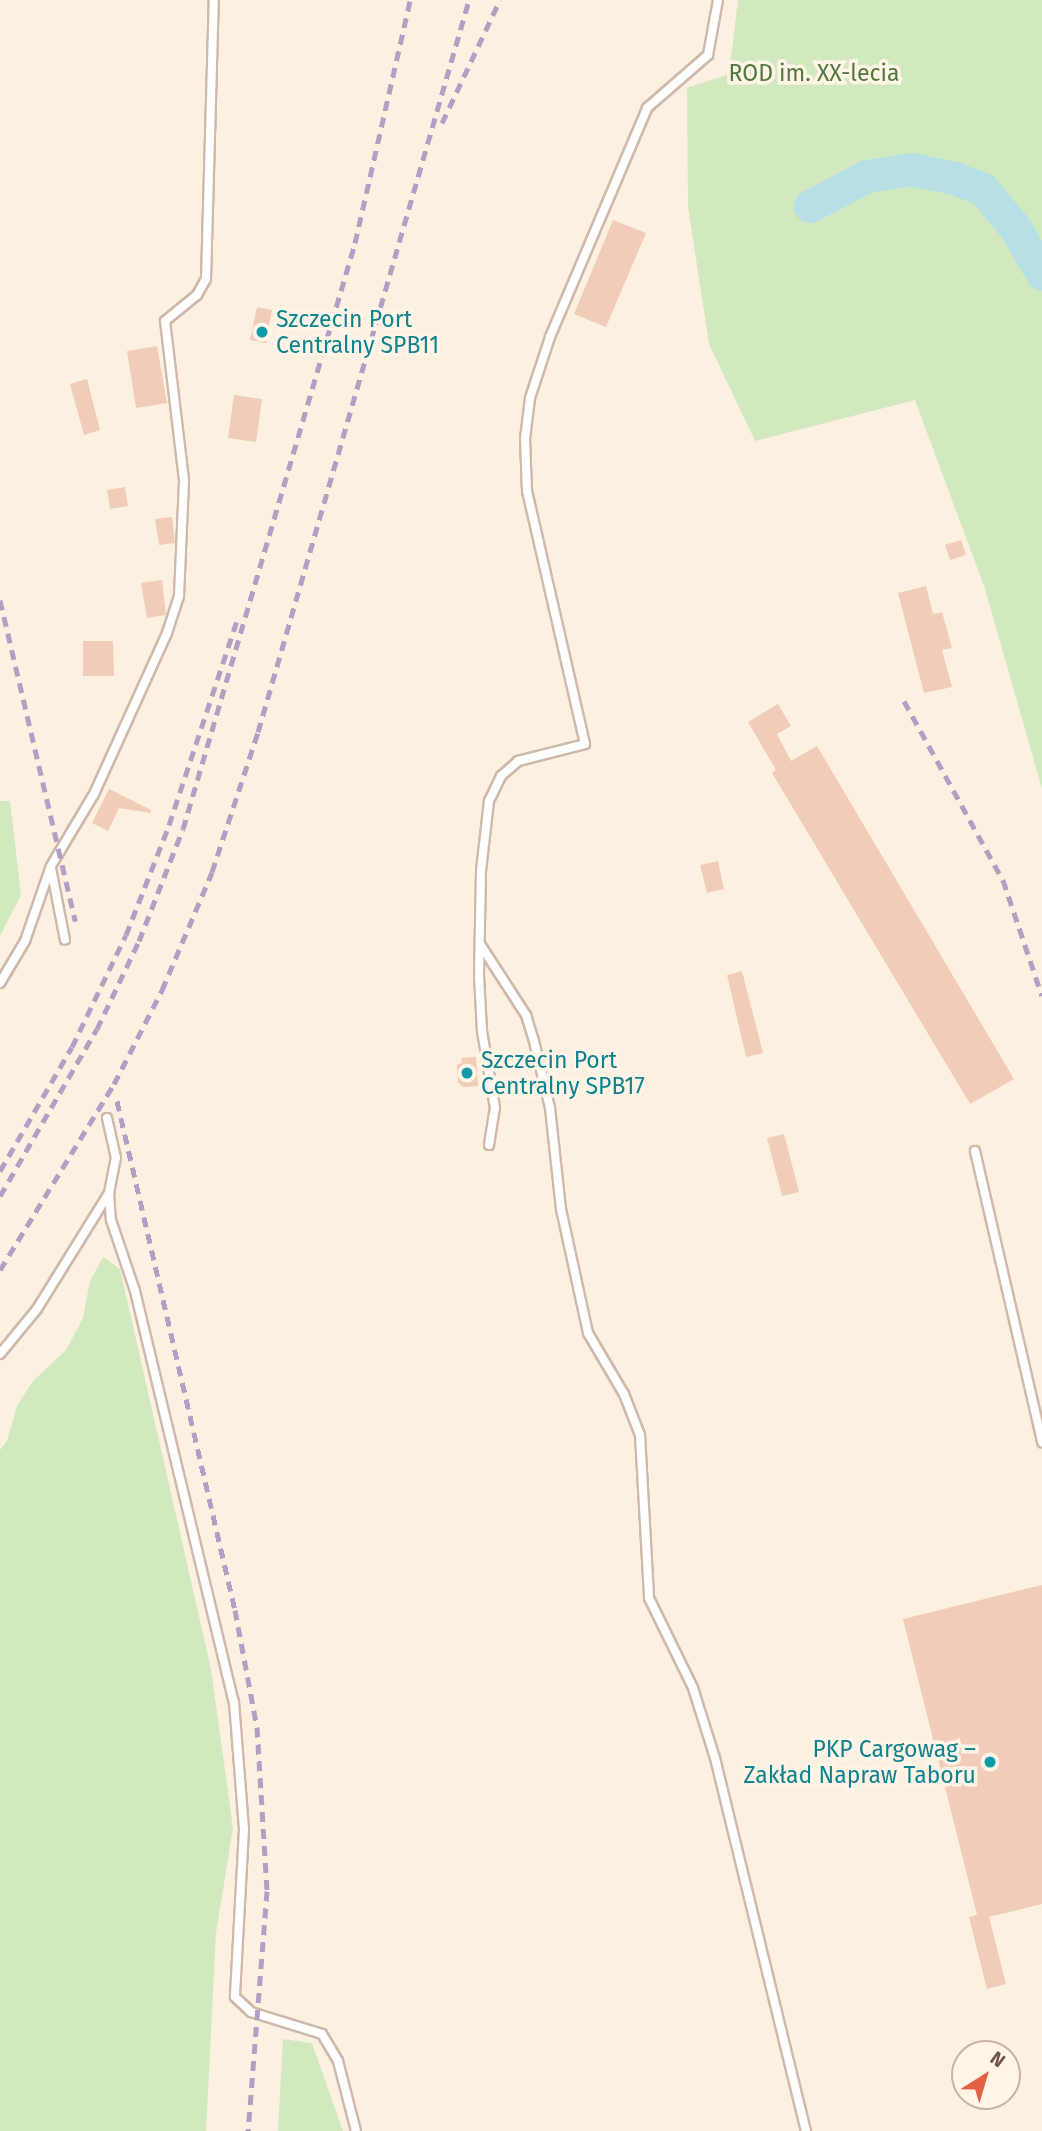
<!DOCTYPE html>
<meta charset="utf-8">
<style>
body{margin:0}
#map{position:relative;width:1042px;height:2131px;overflow:hidden;background:#fcf0e1;font-family:"Fira Sans",sans-serif}
div>[style]{position:absolute}
.green>*{inset:0;background:#d2e9c0}
.river>*{height:33px;margin:-16.5px;padding:0 16.5px;transform-origin:16.5px;border-radius:16.5px;background:#b6e0e5}
.building>*{inset:0;background:#f1ccb9}
.roads{filter:drop-shadow(2px 0 #cfb9ab) drop-shadow(-2px 0 #cfb9ab) drop-shadow(0 2px #cfb9ab) drop-shadow(0 -2px #cfb9ab)}
.lane>*{height:8px;margin:-4px;padding:0 4px;transform-origin:4px;border-radius:4px;background:#fff}
.rail>*{height:5px;margin-top:-2.5px;transform-origin:0;background:repeating-linear-gradient(90deg,#b2a0c4 0 10px,transparent 0 17px)}
.dots>*{width:19px;height:19px;translate:-50% -50%;box-sizing:border-box;border:4px solid #fff4e6;border-radius:50%}
span{translate:-50% -50%;white-space:nowrap;text-align:center;line-height:1.15;-webkit-text-stroke:7px #fff4e6;paint-order:stroke}
.park-label{font-size:23px;color:#547841}
.culture-label{font-size:23px;color:#0d838f}
.left{translate:0 -50%;text-align:left}
.right{translate:-100% -50%;text-align:right}
.north{position:absolute;left:951px;top:2040px;width:70px;height:70px;box-sizing:border-box;background:#fff4e6;border:2px solid #c7b4a7;border-radius:50%;rotate:37deg;font-size:19px;font-weight:700;line-height:28px;text-align:center;color:#725548}
.north::after{content:'';display:block;margin:auto;width:24px;height:32px;background:#e56146;clip-path:polygon(50% 0,100% 100%,50% 72%,0 100%)}
</style>
<div id="map">
<div class="green">
<i style="clip-path:polygon(738px 0,1042px 0,1042px 789px,985px 589px,915px 400px,755px 441px,709px 344px,688px 207px,687px 88px,729px 74px)"></i>
<i style="clip-path:polygon(0 801px,10px 801px,21px 895px,0 936px)"></i>
<i style="clip-path:polygon(103px 1257px,120px 1269px,211px 1669px,233px 1828px,216px 1933px,206px 2131px,0 2131px,0 1450px,7px 1441px,17px 1406px,33px 1381px,66px 1350px,83px 1318px,90px 1281px)"></i>
<i style="clip-path:polygon(283px 2039px,312px 2043px,343px 2131px,278px 2131px)"></i>
</div>
<div class="river">
<i style="left:810px;top:206px;width:64px;rotate:-27.8deg"></i>
<i style="left:867px;top:176px;width:45px;rotate:-9deg"></i>
<i style="left:911px;top:169px;width:44px;rotate:11.8deg"></i>
<i style="left:954px;top:178px;width:31px;rotate:21deg"></i>
<i style="left:983px;top:189px;width:52px;rotate:50.5deg"></i>
<i style="left:1016px;top:229px;width:52px;rotate:60deg"></i>
</div>
<div class="building">
<i style="clip-path:polygon(613px 220px,646px 233px,606px 327px,574px 314px)"></i>
<i style="clip-path:polygon(257px 307px,272px 310px,266px 343px,250px 340px)"></i>
<i style="clip-path:polygon(157px 346px,167px 403px,136px 408px,127px 351px)"></i>
<i style="clip-path:polygon(87px 379px,100px 430px,84px 435px,70px 384px)"></i>
<i style="clip-path:polygon(234px 395px,262px 399px,256px 442px,228px 438px)"></i>
<i style="clip-path:polygon(125px 487px,128px 506px,110px 509px,107px 490px)"></i>
<i style="clip-path:polygon(172px 517px,175px 543px,159px 545px,155px 519px)"></i>
<i style="clip-path:polygon(961px 540px,966px 555px,950px 560px,945px 545px)"></i>
<i style="clip-path:polygon(162px 580px,166px 615px,147px 618px,141px 583px)"></i>
<i style="clip-path:polygon(926px 586px,933px 614px,942px 612px,952px 648px,942px 650px,952px 687px,924px 693px,898px 593px)"></i>
<i style="clip-path:polygon(83px 641px,113px 641px,114px 676px,83px 676px)"></i>
<i style="clip-path:polygon(778px 704px,791px 726px,777px 734px,791px 761px,817px 746px,1014px 1079px,970px 1104px,772px 773px,776px 770px,748px 722px)"></i>
<i style="clip-path:polygon(109px 789px,151px 810px,151px 813px,119px 808px,108px 831px,92px 823px)"></i>
<i style="clip-path:polygon(718px 861px,724px 889px,707px 893px,700px 865px)"></i>
<i style="clip-path:polygon(742px 971px,763px 1053px,746px 1057px,727px 975px)"></i>
<i style="clip-path:polygon(476px 1057px,478px 1086px,463px 1087px,458px 1082px,457px 1064px,462px 1063px,461px 1058px)"></i>
<i style="clip-path:polygon(784px 1134px,799px 1192px,782px 1196px,767px 1138px)"></i>
<i style="clip-path:polygon(1042px 1585px,1042px 1904px,989px 1917px,1006px 1984px,987px 1989px,969px 1917px,977px 1915px,903px 1619px)"></i>
</div>
<div class="roads">
<div class="lane">
<i style="left:51px;top:868px;width:73px;rotate:79deg"></i>
<i style="left:480px;top:944px;width:85px;rotate:57.1deg"></i>
<i style="left:526px;top:1015px;width:27px;rotate:73deg"></i>
<i style="left:534px;top:1041px;width:69px;rotate:76.6deg"></i>
<i style="left:550px;top:1108px;width:102px;rotate:83.8deg"></i>
<i style="left:561px;top:1209px;width:127px;rotate:77.7deg"></i>
<i style="left:588px;top:1333px;width:71px;rotate:59.5deg"></i>
<i style="left:624px;top:1394px;width:44px;rotate:68.7deg"></i>
<i style="left:640px;top:1435px;width:163px;rotate:86.8deg"></i>
<i style="left:649px;top:1598px;width:100px;rotate:63.9deg"></i>
<i style="left:693px;top:1688px;width:73px;rotate:72.6deg"></i>
<i style="left:715px;top:1758px;width:384px;rotate:76.3deg"></i>
<i style="left:0;top:983px;width:49px;rotate:-59.2deg"></i>
<i style="left:25px;top:941px;width:79px;rotate:-70.9deg"></i>
<i style="left:51px;top:866px;width:84px;rotate:-59.2deg"></i>
<i style="left:94px;top:794px;width:177px;rotate:-65.6deg"></i>
<i style="left:167px;top:633px;width:39px;rotate:-72deg"></i>
<i style="left:179px;top:596px;width:116px;rotate:-87.5deg"></i>
<i style="left:184px;top:480px;width:160px;rotate:-96.8deg"></i>
<i style="left:165px;top:321px;width:41px;rotate:-39.1deg"></i>
<i style="left:197px;top:295px;width:18px;rotate:-61deg"></i>
<i style="left:206px;top:279px;width:279px;rotate:-88.4deg"></i>
<i style="left:489px;top:1145px;width:37px;rotate:-81deg"></i>
<i style="left:495px;top:1108px;width:78px;rotate:-99.6deg"></i>
<i style="left:482px;top:1031px;width:56px;rotate:-93.1deg"></i>
<i style="left:479px;top:975px;width:104px;rotate:-88.9deg"></i>
<i style="left:481px;top:871px;width:70px;rotate:-83.5deg"></i>
<i style="left:489px;top:801px;width:28px;rotate:-64deg"></i>
<i style="left:501px;top:776px;width:23px;rotate:-41deg"></i>
<i style="left:518px;top:761px;width:69px;rotate:-14.2deg"></i>
<i style="left:585px;top:744px;width:260px;rotate:-102.9deg"></i>
<i style="left:527px;top:491px;width:52px;rotate:-92.2deg"></i>
<i style="left:525px;top:439px;width:41px;rotate:-83deg"></i>
<i style="left:530px;top:398px;width:64px;rotate:-71.8deg"></i>
<i style="left:550px;top:337px;width:249px;rotate:-67deg"></i>
<i style="left:647px;top:108px;width:81px;rotate:-41deg"></i>
<i style="left:708px;top:55px;width:56px;rotate:-79.7deg"></i>
<i style="left:975px;top:1151px;width:299px;rotate:77deg"></i>
<i style="left:109px;top:1193px;width:27px;rotate:86deg"></i>
<i style="left:111px;top:1220px;width:75px;rotate:71.3deg"></i>
<i style="left:135px;top:1291px;width:423px;rotate:76.5deg"></i>
<i style="left:234px;top:1702px;width:127px;rotate:85.5deg"></i>
<i style="left:244px;top:1829px;width:168px;rotate:93.1deg"></i>
<i style="left:235px;top:1997px;width:22px;rotate:43deg"></i>
<i style="left:251px;top:2012px;width:74px;rotate:17.2deg"></i>
<i style="left:322px;top:2034px;width:31px;rotate:59deg"></i>
<i style="left:338px;top:2061px;width:72px;rotate:75.6deg"></i>
<i style="left:0;top:1354px;width:58px;rotate:-50.6deg"></i>
<i style="left:37px;top:1309px;width:137px;rotate:-58.2deg"></i>
<i style="left:109px;top:1193px;width:36px;rotate:-79deg"></i>
<i style="left:116px;top:1158px;width:41px;rotate:-102.7deg"></i>
</div>
</div>
<div class="rail">
<i style="left:442px;top:123px;width:136px;rotate:-64.8deg"></i>
<i style="left:0;top:600px;width:330px;rotate:76.8deg"></i>
<i style="left:904px;top:701px;width:205px;rotate:61.1deg"></i>
<i style="left:1003px;top:880px;width:122px;rotate:71.4deg"></i>
<i style="left:117px;top:1101px;width:522px;rotate:76.95deg"></i>
<i style="left:235px;top:1610px;width:119px;rotate:79.4deg"></i>
<i style="left:257px;top:1727px;width:164px;rotate:86.5deg"></i>
<i style="left:267px;top:1891px;width:241px;rotate:94.5deg"></i>
<i style="left:0;top:1171px;width:143px;rotate:-59.9deg"></i>
<i style="left:72px;top:1047px;width:124px;rotate:-64.3deg"></i>
<i style="left:126px;top:935px;width:118px;rotate:-68.6deg"></i>
<i style="left:169px;top:825px;width:215px;rotate:-71.6deg"></i>
<i style="left:0;top:1196px;width:193px;rotate:-59.9deg"></i>
<i style="left:97px;top:1029px;width:98px;rotate:-64.5deg"></i>
<i style="left:139px;top:941px;width:120px;rotate:-68.6deg"></i>
<i style="left:183px;top:829px;width:611px;rotate:-73.64deg"></i>
<i style="left:355px;top:243px;width:249px;rotate:-77.2deg"></i>
<i style="left:0;top:1270px;width:218px;rotate:-58.5deg"></i>
<i style="left:114px;top:1084px;width:106px;rotate:-62.9deg"></i>
<i style="left:162px;top:990px;width:128px;rotate:-67deg"></i>
<i style="left:212px;top:872px;width:147px;rotate:-71.8deg"></i>
<i style="left:258px;top:732px;width:762px;rotate:-73.92deg"></i>
</div>
<div class="dots">
<i style="left:262px;top:332px;background:#0f9aa8"></i>
<i style="left:467px;top:1073px;background:#0f9aa8"></i>
<i style="left:990px;top:1762px;background:#0f9aa8"></i>
</div>
<div class="park-label">
<span style="left:814px;top:73px">ROD im. XX-lecia</span>
</div>
<div class="culture-label">
<span class="left" style="left:276px;top:332px">Szczecin Port<br>Centralny SPB11</span>
<span class="left" style="left:481px;top:1073px">Szczecin Port<br>Centralny SPB17</span>
<span class="right" style="left:976px;top:1762px">PKP Cargowag –<br>Zakład Napraw Taboru</span>
</div>
<div class="north">N</div>
</div>
